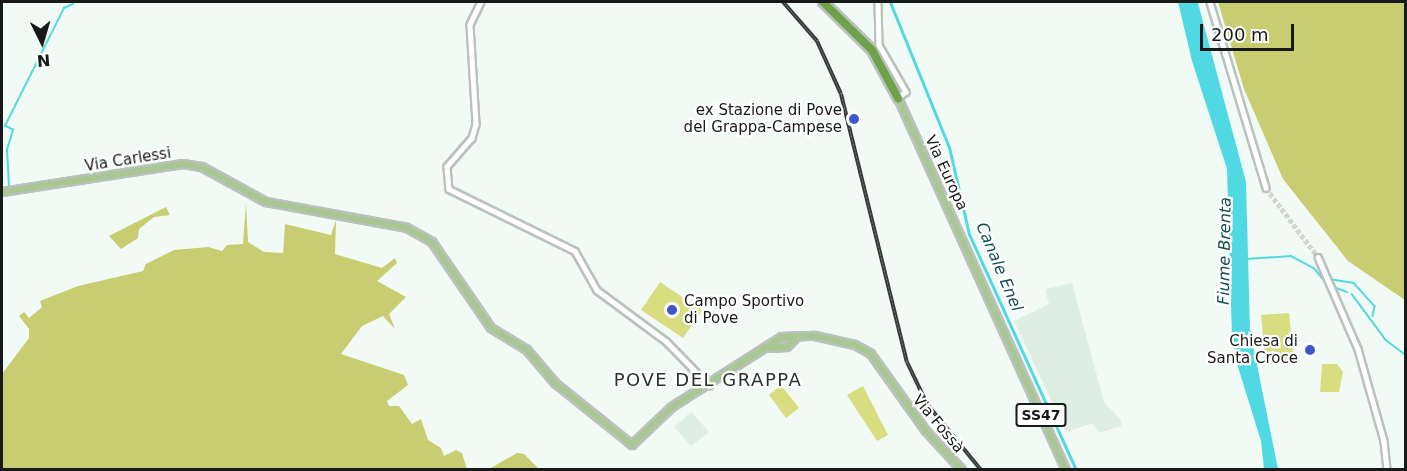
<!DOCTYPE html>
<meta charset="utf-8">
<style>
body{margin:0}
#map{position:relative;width:1407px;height:471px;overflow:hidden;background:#f2faf5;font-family:"DejaVu Sans",sans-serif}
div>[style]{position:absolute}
.built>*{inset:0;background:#dfeee4}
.green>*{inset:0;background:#d8dd80}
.forest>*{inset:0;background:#c9cd71}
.water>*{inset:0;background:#51d9e3}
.stream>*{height:1.5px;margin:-0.75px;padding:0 0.75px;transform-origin:0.75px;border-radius:0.75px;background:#51d9e3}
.canal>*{height:3px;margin:-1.5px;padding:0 1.5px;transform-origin:1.5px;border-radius:1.5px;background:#51d9e3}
.minor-tunnel>*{height:4.5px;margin-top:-2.25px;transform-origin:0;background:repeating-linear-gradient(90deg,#d1d8d4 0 4.5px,transparent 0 6.5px)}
.roads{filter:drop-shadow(2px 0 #bac2bd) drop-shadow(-2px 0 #bac2bd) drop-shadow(0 2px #bac2bd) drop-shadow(0 -2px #bac2bd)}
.minor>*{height:4.5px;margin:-2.25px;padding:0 2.25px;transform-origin:2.25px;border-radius:2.25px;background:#fff}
.major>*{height:6px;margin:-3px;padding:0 3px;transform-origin:3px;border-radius:3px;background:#a8c792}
.highway>*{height:8px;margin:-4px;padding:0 4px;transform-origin:4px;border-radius:4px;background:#6ea149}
.rail>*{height:4px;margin-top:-2px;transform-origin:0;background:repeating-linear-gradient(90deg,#fff 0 4.5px,#373b39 0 9px);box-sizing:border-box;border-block:2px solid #373b39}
.dots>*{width:16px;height:16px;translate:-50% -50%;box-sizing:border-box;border:3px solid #fff;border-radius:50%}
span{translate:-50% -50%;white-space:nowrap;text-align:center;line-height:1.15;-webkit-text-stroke:4.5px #fff;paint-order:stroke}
.shield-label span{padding:2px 4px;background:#fff;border:2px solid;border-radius:4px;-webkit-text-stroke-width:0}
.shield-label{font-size:14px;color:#171a18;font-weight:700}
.poi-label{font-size:15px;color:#171a18}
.right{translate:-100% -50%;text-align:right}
.left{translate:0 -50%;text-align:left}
.street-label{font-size:15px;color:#171a18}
.water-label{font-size:16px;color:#104c50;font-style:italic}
.quarter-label{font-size:18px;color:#2b312d;letter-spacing:1.5px}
.frame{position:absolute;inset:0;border:3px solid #171a18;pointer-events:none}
.north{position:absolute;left:12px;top:12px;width:60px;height:60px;-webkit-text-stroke:4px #fff;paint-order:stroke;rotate:175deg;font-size:16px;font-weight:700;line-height:24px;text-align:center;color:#171a18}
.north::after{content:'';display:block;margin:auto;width:21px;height:27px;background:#171a18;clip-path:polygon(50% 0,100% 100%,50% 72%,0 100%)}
.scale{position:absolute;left:1200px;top:24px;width:94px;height:27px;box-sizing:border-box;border:3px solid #171a18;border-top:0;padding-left:8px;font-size:18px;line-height:21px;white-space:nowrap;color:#171a18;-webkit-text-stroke:4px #fff;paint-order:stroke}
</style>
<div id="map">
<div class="built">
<i style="clip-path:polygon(1072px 283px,1104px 402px,1121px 420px,1121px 426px,1099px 433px,1093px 423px,1066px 432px,1014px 321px,1049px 304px,1045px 289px)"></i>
<i style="clip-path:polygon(692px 412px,709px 432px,691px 446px,674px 427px)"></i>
</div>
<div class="green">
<i style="clip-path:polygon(660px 282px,702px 310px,683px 338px,641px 310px)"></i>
<i style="clip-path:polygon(1289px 313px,1294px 362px,1266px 365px,1261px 315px)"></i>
<i style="clip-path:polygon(1322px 364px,1337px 364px,1343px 372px,1339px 392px,1320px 392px)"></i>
<i style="clip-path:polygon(781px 385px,799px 408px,786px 418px,769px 395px)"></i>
<i style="clip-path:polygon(863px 386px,888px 435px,877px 441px,847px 395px)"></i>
</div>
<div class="forest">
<i style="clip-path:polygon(1218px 2px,1405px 2px,1405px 300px,1348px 261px,1283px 179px,1244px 89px)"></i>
<i style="clip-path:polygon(246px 203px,248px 242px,264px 252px,283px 253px,285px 224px,331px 235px,336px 220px,335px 254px,382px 268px,395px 258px,397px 263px,377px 281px,406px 297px,389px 314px,395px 329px,383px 316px,362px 326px,341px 354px,404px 375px,408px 385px,387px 401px,389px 406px,399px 406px,412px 424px,421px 419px,428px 440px,441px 448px,444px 456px,456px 450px,462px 453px,467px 469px,2px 469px,2px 374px,29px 338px,29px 329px,19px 316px,24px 312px,29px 318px,42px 307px,40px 301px,78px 286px,143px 271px,146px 264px,174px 250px,208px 247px,222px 251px,227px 245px,243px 244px)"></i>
<i style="clip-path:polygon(166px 207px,170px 215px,154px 217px,139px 229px,138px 238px,121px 249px,109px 236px)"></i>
<i style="clip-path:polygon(517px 453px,524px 454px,539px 469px,489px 469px)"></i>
</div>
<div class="water">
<i style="clip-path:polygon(1178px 2px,1198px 3px,1246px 182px,1250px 330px,1278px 469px,1264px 469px,1261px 441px,1238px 367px,1232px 337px,1227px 169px,1192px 61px)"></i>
</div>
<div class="stream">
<i style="left:9px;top:187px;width:37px;rotate:-93deg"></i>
<i style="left:7px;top:150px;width:21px;rotate:-73deg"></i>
<i style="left:13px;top:130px;width:9px;rotate:-153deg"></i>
<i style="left:5px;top:126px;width:132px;rotate:-63.4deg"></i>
<i style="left:64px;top:8px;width:10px;rotate:-24deg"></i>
<i style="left:1246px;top:259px;width:45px;rotate:-3.8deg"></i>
<i style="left:1291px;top:256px;width:26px;rotate:28deg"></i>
<i style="left:1314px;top:268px;width:22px;rotate:51deg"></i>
<i style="left:1318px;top:268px;width:12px;rotate:55deg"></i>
<i style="left:1329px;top:279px;width:25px;rotate:9deg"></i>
<i style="left:1354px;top:283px;width:31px;rotate:48deg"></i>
<i style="left:1375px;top:306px;width:10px;rotate:101deg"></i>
<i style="left:1334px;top:287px;width:14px;rotate:21deg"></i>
<i style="left:1352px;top:294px;width:57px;rotate:53.5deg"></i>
<i style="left:1386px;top:340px;width:25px;rotate:37deg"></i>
</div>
<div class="canal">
<i style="left:890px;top:2px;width:157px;rotate:67.9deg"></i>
<i style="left:949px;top:147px;width:89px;rotate:77.1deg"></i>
<i style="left:969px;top:234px;width:259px;rotate:65.6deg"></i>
</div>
<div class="minor-tunnel">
<i style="left:1266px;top:188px;width:86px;rotate:53deg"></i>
</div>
<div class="roads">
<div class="minor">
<i style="left:481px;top:2px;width:25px;rotate:116deg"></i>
<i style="left:470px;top:25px;width:99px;rotate:86.5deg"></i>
<i style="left:476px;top:124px;width:15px;rotate:106deg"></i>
<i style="left:472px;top:138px;width:38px;rotate:131deg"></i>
<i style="left:447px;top:167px;width:22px;rotate:85deg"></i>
<i style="left:449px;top:189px;width:140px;rotate:26.2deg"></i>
<i style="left:575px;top:251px;width:45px;rotate:60.6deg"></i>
<i style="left:597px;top:290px;width:86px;rotate:36.5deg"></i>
<i style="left:666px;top:341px;width:62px;rotate:45.7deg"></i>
<i style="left:878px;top:2px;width:43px;rotate:88.7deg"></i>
<i style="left:879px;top:45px;width:54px;rotate:60.1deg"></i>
<i style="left:906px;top:92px;width:10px;rotate:143deg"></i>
<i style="left:1210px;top:2px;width:194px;rotate:73.2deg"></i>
<i style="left:1318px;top:257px;width:100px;rotate:66.5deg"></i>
<i style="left:1358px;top:349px;width:96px;rotate:74.2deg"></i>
<i style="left:1384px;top:441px;width:29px;rotate:84deg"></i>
</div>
<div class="major">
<i style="left:898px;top:98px;width:408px;rotate:65.7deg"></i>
<i style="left:2px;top:192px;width:183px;rotate:-8.8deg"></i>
<i style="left:183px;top:164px;width:19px;rotate:9deg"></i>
<i style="left:202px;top:167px;width:73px;rotate:28.7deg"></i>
<i style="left:266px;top:202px;width:143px;rotate:10.4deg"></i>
<i style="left:407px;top:228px;width:29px;rotate:29deg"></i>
<i style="left:432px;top:242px;width:104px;rotate:55.5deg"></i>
<i style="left:491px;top:328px;width:42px;rotate:31.4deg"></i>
<i style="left:527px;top:350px;width:43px;rotate:49.7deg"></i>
<i style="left:555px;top:383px;width:99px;rotate:38.8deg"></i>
<i style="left:632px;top:445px;width:55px;rotate:-43.5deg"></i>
<i style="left:672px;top:407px;width:130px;rotate:-32.5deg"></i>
<i style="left:782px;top:337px;width:33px;rotate:-2deg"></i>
<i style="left:815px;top:336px;width:41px;rotate:12.7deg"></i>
<i style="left:855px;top:345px;width:18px;rotate:29deg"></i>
<i style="left:871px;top:354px;width:95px;rotate:54.5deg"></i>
<i style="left:926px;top:431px;width:53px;rotate:47.3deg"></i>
<i style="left:771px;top:348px;width:16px;rotate:-4deg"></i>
<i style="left:787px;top:347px;width:11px;rotate:-45deg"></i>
</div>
<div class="highway">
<i style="left:823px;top:2px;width:69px;rotate:44.4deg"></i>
<i style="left:872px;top:50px;width:55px;rotate:61.6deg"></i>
</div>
</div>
<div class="rail">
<i style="left:783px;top:2px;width:52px;rotate:48.9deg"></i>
<i style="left:817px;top:41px;width:58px;rotate:65.6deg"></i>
<i style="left:841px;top:94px;width:276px;rotate:76.2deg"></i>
<i style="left:907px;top:362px;width:47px;rotate:64.5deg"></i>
<i style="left:927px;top:404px;width:85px;rotate:50.7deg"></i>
</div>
<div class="dots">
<i style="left:854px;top:119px;background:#3e57ca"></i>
<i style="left:672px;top:310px;background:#3e57ca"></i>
<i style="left:1310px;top:350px;background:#3e57ca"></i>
</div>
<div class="shield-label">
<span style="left:1041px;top:415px">SS47</span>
</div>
<div class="poi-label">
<span class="right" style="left:842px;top:119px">ex Stazione di Pove<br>del Grappa-Campese</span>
<span class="left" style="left:684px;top:310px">Campo Sportivo<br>di Pove</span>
<span class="right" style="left:1298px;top:350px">Chiesa di<br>Santa Croce</span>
</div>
<div class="street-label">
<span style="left:128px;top:160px;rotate:-9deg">Via Carlessi</span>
<span style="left:946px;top:173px;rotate:65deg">Via Europa</span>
<span style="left:938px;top:424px;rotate:50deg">Via Fossà</span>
</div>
<div class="water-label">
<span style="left:1225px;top:251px;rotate:-89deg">Fiume Brenta</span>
<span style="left:999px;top:267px;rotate:67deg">Canale Enel</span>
</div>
<div class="quarter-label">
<span style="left:708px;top:380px">POVE DEL GRAPPA</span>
</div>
<div class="frame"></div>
<div class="north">N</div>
<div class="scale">200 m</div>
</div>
